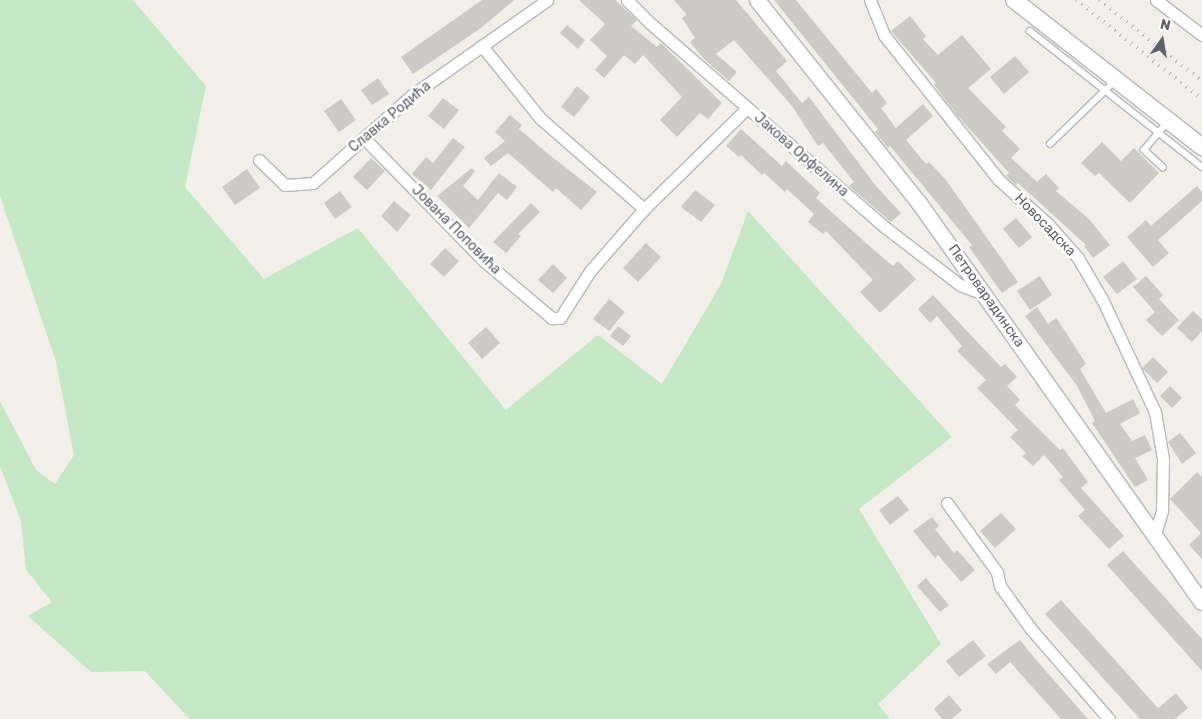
<!DOCTYPE html>
<meta charset="utf-8">
<style>
body{margin:0}
#map{position:relative;width:1202px;height:719px;overflow:hidden;background:#f1efe8;font-family:Rubik,sans-serif}
div>[style]{position:absolute}
.green>*{inset:0;background:#c5e8c5}
.building>*{inset:0;background:#cccac5}
.roads{filter:drop-shadow(1px 0 #b5b8bc) drop-shadow(-1px 0 #b5b8bc) drop-shadow(0 1px #b5b8bc) drop-shadow(0 -1px #b5b8bc)}
.service>*{height:5.5px;margin:-2.75px;padding:0 2.75px;transform-origin:2.75px;border-radius:2.75px;background:#fff}
.minor>*{height:11px;margin:-5.5px;padding:0 5.5px;transform-origin:5.5px;border-radius:5.5px;background:#fff}
.tertiary>*{height:15px;margin:-7.5px;padding:0 7.5px;transform-origin:7.5px;border-radius:7.5px;background:#fff}
.secondary>*{height:16px;margin:-8px;padding:0 8px;transform-origin:8px;border-radius:8px;background:#fff}
.rail>*{height:4px;margin-top:-2px;transform-origin:0;background:repeating-linear-gradient(90deg,#b6b7b8 0 1px,transparent 0 7px)}
span{translate:-50% -50%;white-space:nowrap;text-align:center;line-height:1.15;-webkit-text-stroke:5px #fff;paint-order:stroke}
.street-label{font-size:14px;color:#5f6368}
.north{position:absolute;left:1137px;top:15px;width:50px;height:50px;-webkit-text-stroke:4px #fff;paint-order:stroke;rotate:13deg;font-size:14px;font-weight:700;line-height:20px;text-align:center;color:#5f6368}
.north::after{content:'';display:block;margin:auto;width:18px;height:22px;background:#5f6368;clip-path:polygon(50% 0,100% 100%,50% 72%,0 100%)}
</style>
<div id="map">
<div class="green">
<i style="clip-path:polygon(0 0,133px 0,206px 86px,185px 187px,264px 279px,358px 228px,506px 410px,598px 335px,662px 384px,721px 284px,748px 211px,952px 437px,859px 509px,941px 644px,878px 704px,890px 719px,190px 719px,145px 671px,91px 672px,28px 616px,52px 602px,26px 570px,21px 521px,0 466px,0 401px,36px 470px,55px 484px,74px 455px,56px 362px,0 196px)"></i>
</div>
<div class="building">
<i style="clip-path:polygon(482px 0,514px 0,481px 28px,413px 74px,401px 57px)"></i>
<i style="clip-path:polygon(579px 0,615px 0,637px 20px,631px 26px,657px 47px,661px 43px,722px 103px,708px 119px,700px 113px,677px 137px,660px 120px,682px 97px,643px 55px,635px 64px,624px 55px,604px 78px,595px 70px,607px 56px,590px 40px,605px 24px)"></i>
<i style="clip-path:polygon(674px 0,736px 0,787px 61px,776px 71px,802px 103px,809px 97px,876px 186px,901px 213px,891px 222px,849px 186px,854px 182px,823px 143px,818px 146px,792px 106px,734px 40px,716px 54px,737px 72px,729px 81px,704px 59px,690px 42px,695px 38px,682px 18px,687px 15px)"></i>
<i style="clip-path:polygon(774px 0,796px 0,872px 93px,876px 89px,887px 103px,881px 108px,896px 128px,923px 104px,933px 116px,906px 140px,926px 164px,929px 162px,946px 180px,1018px 282px,1002px 293px,969px 247px,972px 245px,890px 146px,888px 148px,875px 132px,878px 129px)"></i>
<i style="clip-path:polygon(910px 16px,926px 36px,923px 39px,938px 55px,962px 35px,991px 69px,968px 88px,1006px 127px,1002px 131px,1020px 149px,1011px 158px,1037px 182px,1046px 174px,1059px 188px,1056px 191px,1089px 219px,1110px 245px,1093px 258px,1084px 246px,1086px 245px,1018px 183px,1016px 185px,1006px 176px,1009px 173px,957px 115px,934px 85px,936px 83px,891px 31px)"></i>
<i style="clip-path:polygon(567px 25px,585px 40px,578px 49px,560px 33px)"></i>
<i style="clip-path:polygon(1015px 56px,1029px 72px,1004px 94px,990px 77px)"></i>
<i style="clip-path:polygon(378px 78px,389px 94px,372px 105px,361px 90px)"></i>
<i style="clip-path:polygon(577px 86px,590px 97px,574px 117px,561px 107px)"></i>
<i style="clip-path:polygon(443px 98px,459px 110px,444px 129px,428px 116px)"></i>
<i style="clip-path:polygon(341px 99px,356px 120px,339px 132px,324px 111px)"></i>
<i style="clip-path:polygon(510px 115px,522px 125px,519px 129px,547px 153px,597px 192px,581px 210px,556px 188px,553px 192px,508px 153px,491px 166px,484px 158px,505px 141px,495px 132px)"></i>
<i style="clip-path:polygon(741px 129px,782px 166px,786px 161px,820px 193px,816px 198px,867px 244px,893px 266px,898px 261px,916px 279px,880px 313px,860px 292px,873px 280px,826px 231px,823px 234px,808px 222px,814px 214px,787px 189px,785px 192px,764px 173px,762px 175px,741px 155px,739px 157px,726px 146px)"></i>
<i style="clip-path:polygon(453px 138px,465px 147px,431px 190px,412px 174px,426px 157px,433px 163px)"></i>
<i style="clip-path:polygon(1102px 142px,1121px 161px,1134px 148px,1159px 173px,1130px 203px,1099px 173px,1095px 176px,1081px 163px)"></i>
<i style="clip-path:polygon(371px 158px,385px 171px,367px 190px,353px 177px)"></i>
<i style="clip-path:polygon(472px 168px,475px 171px,463px 186px,478px 200px,499px 173px,517px 187px,507px 200px,498px 193px,469px 228px,437px 196px)"></i>
<i style="clip-path:polygon(247px 169px,260px 188px,235px 205px,222px 187px)"></i>
<i style="clip-path:polygon(1197px 186px,1202px 192px,1202px 201px,1158px 240px,1169px 253px,1153px 267px,1127px 237px,1146px 220px,1151px 226px)"></i>
<i style="clip-path:polygon(695px 190px,715px 205px,701px 222px,681px 207px)"></i>
<i style="clip-path:polygon(340px 191px,352px 207px,335px 219px,324px 203px)"></i>
<i style="clip-path:polygon(394px 201px,411px 215px,397px 232px,381px 216px)"></i>
<i style="clip-path:polygon(531px 203px,540px 212px,518px 234px,521px 236px,506px 253px,493px 242px)"></i>
<i style="clip-path:polygon(1016px 218px,1032px 237px,1019px 248px,1003px 229px)"></i>
<i style="clip-path:polygon(646px 243px,661px 257px,638px 282px,623px 268px)"></i>
<i style="clip-path:polygon(445px 248px,459px 261px,444px 277px,430px 264px)"></i>
<i style="clip-path:polygon(1123px 261px,1137px 279px,1117px 294px,1103px 277px)"></i>
<i style="clip-path:polygon(553px 264px,567px 278px,553px 293px,538px 280px)"></i>
<i style="clip-path:polygon(1040px 276px,1052px 295px,1030px 310px,1017px 291px)"></i>
<i style="clip-path:polygon(1146px 276px,1163px 295px,1159px 299px,1179px 320px,1162px 336px,1146px 320px,1155px 312px,1133px 287px)"></i>
<i style="clip-path:polygon(933px 295px,1001px 367px,1005px 364px,1017px 377px,1007px 386px,1020px 400px,1015px 405px,1060px 450px,1063px 448px,1088px 482px,1081px 488px,1124px 536px,1109px 549px,1078px 516px,1085px 510px,1059px 480px,1063px 477px,1044px 455px,1033px 466px,1022px 456px,1026px 453px,1010px 437px,1018px 430px,977px 388px,986px 380px,957px 351px,962px 346px,937px 316px,930px 323px,918px 309px)"></i>
<i style="clip-path:polygon(609px 299px,625px 312px,609px 331px,593px 319px)"></i>
<i style="clip-path:polygon(1037px 307px,1048px 324px,1056px 318px,1065px 331px,1086px 364px,1080px 369px,1106px 413px,1133px 399px,1140px 413px,1120px 424px,1132px 441px,1145px 435px,1152px 450px,1135px 458px,1148px 480px,1135px 487px,1092px 423px,1095px 421px,1077px 386px,1025px 316px)"></i>
<i style="clip-path:polygon(1193px 311px,1202px 319px,1202px 331px,1192px 342px,1177px 328px)"></i>
<i style="clip-path:polygon(618px 326px,631px 336px,623px 346px,610px 336px)"></i>
<i style="clip-path:polygon(486px 327px,500px 343px,482px 359px,468px 343px)"></i>
<i style="clip-path:polygon(1153px 357px,1168px 372px,1157px 383px,1142px 368px)"></i>
<i style="clip-path:polygon(1170px 386px,1182px 398px,1172px 408px,1160px 396px)"></i>
<i style="clip-path:polygon(1180px 433px,1196px 453px,1182px 464px,1168px 442px)"></i>
<i style="clip-path:polygon(1197px 472px,1202px 477px,1202px 559px,1189px 545px,1201px 533px,1170px 499px)"></i>
<i style="clip-path:polygon(898px 496px,909px 510px,890px 525px,879px 510px)"></i>
<i style="clip-path:polygon(1001px 513px,1016px 529px,995px 548px,980px 531px)"></i>
<i style="clip-path:polygon(932px 517px,939px 526px,935px 529px,954px 553px,957px 550px,975px 570px,961px 582px,938px 555px,935px 558px,913px 531px)"></i>
<i style="clip-path:polygon(1123px 551px,1202px 639px,1202px 671px,1107px 565px)"></i>
<i style="clip-path:polygon(926px 578px,949px 605px,940px 612px,917px 586px)"></i>
<i style="clip-path:polygon(1061px 600px,1158px 708px,1176px 693px,1188px 708px,1175px 719px,1140px 719px,1045px 614px)"></i>
<i style="clip-path:polygon(973px 640px,986px 656px,959px 677px,946px 661px)"></i>
<i style="clip-path:polygon(1020px 640px,1037px 661px,1088px 719px,1061px 719px,1010px 662px,996px 674px,987px 664px)"></i>
<i style="clip-path:polygon(949px 695px,962px 710px,952px 719px,942px 719px,934px 709px)"></i>
</div>
<div class="roads">
<div class="service">
<i style="left:1030px;top:31px;width:219px;rotate:38.3deg"></i>
<i style="left:1050px;top:144px;width:91px;rotate:-44.1deg"></i>
<i style="left:1163px;top:168px;width:26px;rotate:-137deg"></i>
<i style="left:1144px;top:150px;width:38px;rotate:-50deg"></i>
</div>
<div class="minor">
<i style="left:627px;top:0;width:33px;rotate:45deg"></i>
<i style="left:650px;top:23px;width:313px;rotate:41deg"></i>
<i style="left:886px;top:228px;width:93px;rotate:37.6deg"></i>
<i style="left:960px;top:285px;width:25px;rotate:21deg"></i>
<i style="left:870px;top:0;width:38px;rotate:68deg"></i>
<i style="left:884px;top:35px;width:185px;rotate:51.6deg"></i>
<i style="left:999px;top:180px;width:66px;rotate:41.9deg"></i>
<i style="left:1048px;top:224px;width:45px;rotate:48.6deg"></i>
<i style="left:1078px;top:258px;width:50px;rotate:59.8deg"></i>
<i style="left:1103px;top:301px;width:123px;rotate:64.9deg"></i>
<i style="left:1155px;top:412px;width:48px;rotate:80.3deg"></i>
<i style="left:1163px;top:459px;width:52px;rotate:91.1deg"></i>
<i style="left:1162px;top:511px;width:28px;rotate:107deg"></i>
<i style="left:1156px;top:0;width:58px;rotate:37.3deg"></i>
<i style="left:482px;top:46px;width:94px;rotate:51.1deg"></i>
<i style="left:541px;top:119px;width:137px;rotate:41.1deg"></i>
<i style="left:364px;top:138px;width:172px;rotate:45.7deg"></i>
<i style="left:484px;top:261px;width:89px;rotate:40deg"></i>
<i style="left:552px;top:318px;width:8px"></i>
<i style="left:560px;top:318px;width:56px;rotate:-57.4deg"></i>
<i style="left:590px;top:271px;width:82px;rotate:-48.9deg"></i>
<i style="left:644px;top:209px;width:144px;rotate:-44.4deg"></i>
<i style="left:259px;top:160px;width:36px;rotate:44deg"></i>
<i style="left:285px;top:185px;width:28px;rotate:-4deg"></i>
<i style="left:313px;top:183px;width:132px;rotate:-41.6deg"></i>
<i style="left:412px;top:95px;width:165px;rotate:-35.1deg"></i>
<i style="left:947px;top:503px;width:85px;rotate:54.1deg"></i>
<i style="left:997px;top:572px;width:14px;rotate:78deg"></i>
<i style="left:1000px;top:586px;width:53px;rotate:54.2deg"></i>
<i style="left:1031px;top:629px;width:119px;rotate:49.1deg"></i>
</div>
<div class="tertiary">
<i style="left:757px;top:0;width:260px;rotate:51.4deg"></i>
<i style="left:919px;top:203px;width:489px;rotate:54.7deg"></i>
</div>
<div class="secondary">
<i style="left:1014px;top:0;width:239px;rotate:38deg"></i>
</div>
</div>
<div class="rail">
<i style="left:1076px;top:0;width:160px;rotate:38.2deg"></i>
<i style="left:1099px;top:0;width:131px;rotate:38.2deg"></i>
</div>
<div class="street-label">
<span style="left:390px;top:117px;rotate:-40deg">Славка Родића</span>
<span style="left:801px;top:155px;rotate:41deg">Јакова Орфелина</span>
<span style="left:1045px;top:225px;rotate:46deg">Новосадска</span>
<span style="left:456px;top:230px;rotate:45deg">Јована Поповића</span>
<span style="left:986px;top:296px;rotate:55deg">Петроварадинска</span>
</div>
<div class="north">N</div>
</div>
